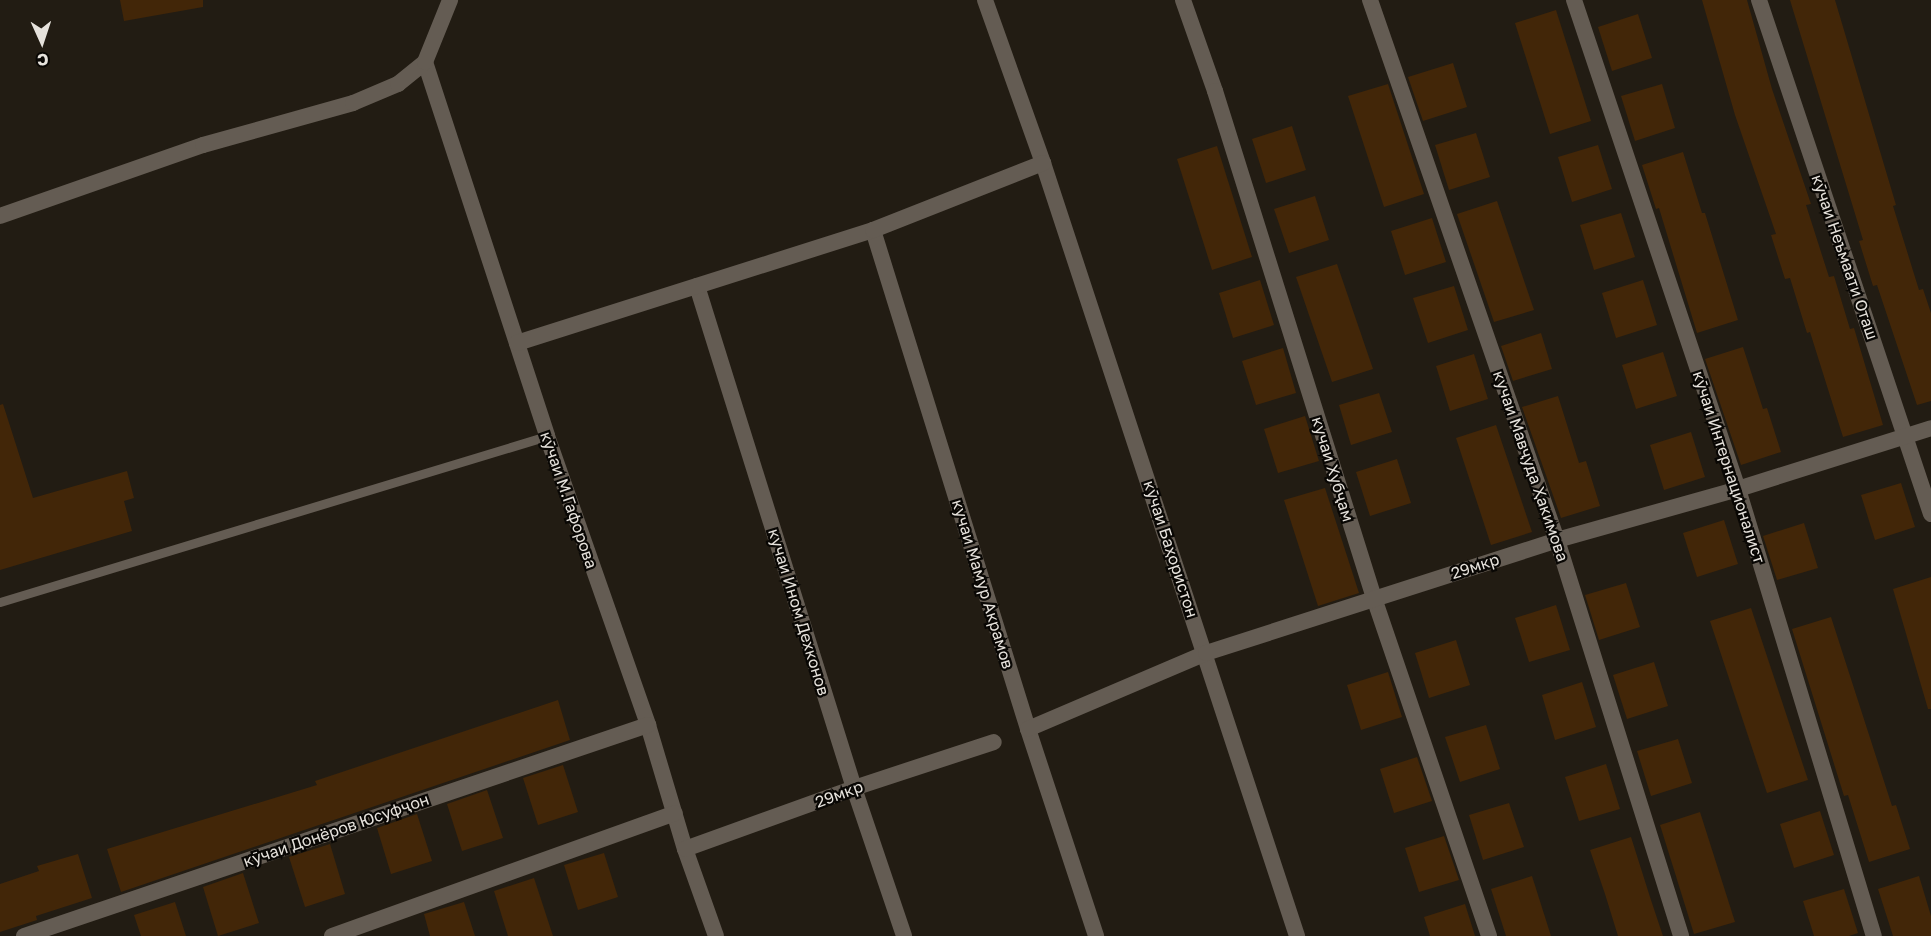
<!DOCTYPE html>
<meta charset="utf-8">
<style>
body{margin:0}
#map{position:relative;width:1931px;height:936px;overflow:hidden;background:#221c13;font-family:"Golos Text",sans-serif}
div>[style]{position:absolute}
.building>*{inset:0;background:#422608}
.service>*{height:9px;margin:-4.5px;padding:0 4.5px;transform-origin:4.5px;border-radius:4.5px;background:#645c53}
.minor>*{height:16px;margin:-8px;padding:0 8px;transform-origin:8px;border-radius:8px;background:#645c53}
.secondary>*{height:16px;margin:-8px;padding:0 8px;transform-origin:8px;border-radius:8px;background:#645c53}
span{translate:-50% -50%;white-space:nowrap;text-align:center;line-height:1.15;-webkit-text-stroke:4.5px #090704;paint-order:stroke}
.street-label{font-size:16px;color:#e6e2dc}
.north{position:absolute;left:12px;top:12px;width:60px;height:60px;-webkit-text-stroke:4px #090704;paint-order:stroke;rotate:177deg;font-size:16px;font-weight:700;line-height:24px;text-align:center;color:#e6e2dc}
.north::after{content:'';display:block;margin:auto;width:21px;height:27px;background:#e6e2dc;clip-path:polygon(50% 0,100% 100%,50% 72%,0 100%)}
</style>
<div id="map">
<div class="building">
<i style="clip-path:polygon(120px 0,203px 0,203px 7px,124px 21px)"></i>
<i style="clip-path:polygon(1702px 0,1747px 0,1772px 89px,1811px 204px,1806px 205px,1829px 277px,1834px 276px,1850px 329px,1854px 328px,1883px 425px,1843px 437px,1810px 332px,1807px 333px,1790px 278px,1785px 279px,1771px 235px,1776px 234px,1735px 115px)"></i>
<i style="clip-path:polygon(1790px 0,1835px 0,1896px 205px,1893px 206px,1919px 290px,1923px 289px,1931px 313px,1931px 401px,1917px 405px,1877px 285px,1873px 286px,1859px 241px,1863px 240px)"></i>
<i style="clip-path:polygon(1556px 10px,1591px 121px,1550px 134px,1515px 23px)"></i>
<i style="clip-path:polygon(1638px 14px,1652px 58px,1612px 71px,1598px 27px)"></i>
<i style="clip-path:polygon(1453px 63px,1467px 107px,1423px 121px,1408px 77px)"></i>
<i style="clip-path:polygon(1388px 84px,1424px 194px,1384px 207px,1348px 96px)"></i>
<i style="clip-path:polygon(1662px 84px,1675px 128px,1635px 141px,1621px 96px)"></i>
<i style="clip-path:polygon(1292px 126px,1306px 170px,1266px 183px,1252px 139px)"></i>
<i style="clip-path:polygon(1476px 133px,1490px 177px,1449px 190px,1435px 145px)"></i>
<i style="clip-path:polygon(1598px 145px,1612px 189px,1572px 202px,1558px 157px)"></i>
<i style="clip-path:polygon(1217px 146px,1252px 257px,1212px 270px,1177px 159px)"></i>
<i style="clip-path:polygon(1683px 152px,1702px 213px,1705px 213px,1738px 320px,1697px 333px,1659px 208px,1656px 209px,1642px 165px)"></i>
<i style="clip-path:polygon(1315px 196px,1329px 240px,1289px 253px,1274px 209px)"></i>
<i style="clip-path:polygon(1497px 201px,1534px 310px,1494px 322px,1457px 214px)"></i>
<i style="clip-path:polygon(1621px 213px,1635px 257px,1594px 270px,1580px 225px)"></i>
<i style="clip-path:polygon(1432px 218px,1446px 262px,1405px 275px,1391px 231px)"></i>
<i style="clip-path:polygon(1337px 264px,1373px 369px,1332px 382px,1296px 277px)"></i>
<i style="clip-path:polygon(1260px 280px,1274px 325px,1233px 338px,1219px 293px)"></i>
<i style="clip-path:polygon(1643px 280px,1657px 325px,1616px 338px,1602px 293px)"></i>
<i style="clip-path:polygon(1454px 286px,1468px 330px,1428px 343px,1413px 298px)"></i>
<i style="clip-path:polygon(1541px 333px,1552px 369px,1513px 381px,1501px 346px)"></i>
<i style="clip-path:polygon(1743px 347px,1763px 409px,1767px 408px,1781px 452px,1741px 465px,1705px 359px)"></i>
<i style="clip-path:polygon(1283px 348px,1296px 393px,1256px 405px,1242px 361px)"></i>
<i style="clip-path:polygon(1663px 352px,1677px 396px,1636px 409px,1622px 365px)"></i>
<i style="clip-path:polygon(1474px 354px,1488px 399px,1450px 411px,1436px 366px)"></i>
<i style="clip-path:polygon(1379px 393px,1392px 432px,1351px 445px,1339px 405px)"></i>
<i style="clip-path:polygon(1558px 396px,1579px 463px,1586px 461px,1600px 506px,1561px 518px,1522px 407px)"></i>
<i style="clip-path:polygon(3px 404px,33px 498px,127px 471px,134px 498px,124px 501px,132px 531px,0 570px,0 405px)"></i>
<i style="clip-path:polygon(1305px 416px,1319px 461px,1278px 473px,1264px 429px)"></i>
<i style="clip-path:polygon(1496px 425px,1532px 532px,1491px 545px,1456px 438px)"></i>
<i style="clip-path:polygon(1691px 432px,1705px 477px,1664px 490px,1650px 445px)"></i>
<i style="clip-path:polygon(1397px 459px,1411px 503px,1370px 516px,1356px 472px)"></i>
<i style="clip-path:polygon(1901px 483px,1915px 527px,1875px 540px,1861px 495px)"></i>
<i style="clip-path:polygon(1325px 488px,1359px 593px,1318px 606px,1284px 500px)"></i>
<i style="clip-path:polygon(1724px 520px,1738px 564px,1697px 577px,1683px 533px)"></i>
<i style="clip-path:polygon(1804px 523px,1818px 568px,1777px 580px,1763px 536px)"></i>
<i style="clip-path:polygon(1931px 577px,1931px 709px,1928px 709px,1893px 589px)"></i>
<i style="clip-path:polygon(1626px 583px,1640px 627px,1599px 640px,1585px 595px)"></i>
<i style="clip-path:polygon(1556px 605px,1570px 650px,1529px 662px,1515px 618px)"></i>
<i style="clip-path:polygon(1751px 608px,1808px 780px,1767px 793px,1710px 621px)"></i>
<i style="clip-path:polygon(1831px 617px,1892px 806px,1896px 805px,1910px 849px,1869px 862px,1848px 795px,1844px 796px,1792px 629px)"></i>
<i style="clip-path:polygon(1456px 640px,1470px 685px,1429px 698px,1415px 653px)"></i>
<i style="clip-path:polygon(1654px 662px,1668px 706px,1627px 719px,1613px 675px)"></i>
<i style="clip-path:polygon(1388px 672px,1402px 717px,1361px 730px,1347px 685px)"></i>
<i style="clip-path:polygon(1582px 682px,1596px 727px,1555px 740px,1542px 695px)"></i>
<i style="clip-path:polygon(558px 700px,570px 740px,121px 892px,107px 849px,317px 785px,315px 781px)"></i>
<i style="clip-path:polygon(1486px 725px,1500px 769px,1460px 782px,1445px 737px)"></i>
<i style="clip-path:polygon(1678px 739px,1692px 783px,1651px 796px,1637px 751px)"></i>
<i style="clip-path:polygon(1417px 757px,1432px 801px,1394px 813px,1380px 769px)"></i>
<i style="clip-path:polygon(1606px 764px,1620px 809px,1579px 821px,1565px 777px)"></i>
<i style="clip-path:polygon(563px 765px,578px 812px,538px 825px,523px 778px)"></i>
<i style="clip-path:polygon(487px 790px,503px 838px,462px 851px,447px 804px)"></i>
<i style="clip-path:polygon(1509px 803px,1524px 847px,1483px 860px,1469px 815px)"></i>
<i style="clip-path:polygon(1820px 811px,1834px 855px,1794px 868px,1780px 824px)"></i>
<i style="clip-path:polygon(1700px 812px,1735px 922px,1694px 934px,1660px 825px)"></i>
<i style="clip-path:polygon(417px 814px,432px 861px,391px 874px,377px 828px)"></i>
<i style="clip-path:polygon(1444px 836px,1459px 880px,1419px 892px,1405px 848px)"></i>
<i style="clip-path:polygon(1631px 837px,1650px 897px,1663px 936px,1618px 936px,1605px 894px,1590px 850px)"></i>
<i style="clip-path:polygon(330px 844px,345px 894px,305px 907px,289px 857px)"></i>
<i style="clip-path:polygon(604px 853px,618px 897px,578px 910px,564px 865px)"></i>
<i style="clip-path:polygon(78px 854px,92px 898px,36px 916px,37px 920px,0 932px,0 884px,39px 871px,37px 866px)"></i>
<i style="clip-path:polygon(243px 873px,259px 923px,218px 936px,203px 887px)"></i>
<i style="clip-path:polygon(1532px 876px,1551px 936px,1506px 936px,1491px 889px)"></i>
<i style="clip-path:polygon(1919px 876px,1931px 916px,1931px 936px,1893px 936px,1878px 889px)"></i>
<i style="clip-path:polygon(534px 878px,553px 936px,508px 936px,494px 891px)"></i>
<i style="clip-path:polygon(1844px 889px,1858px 933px,1849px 936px,1814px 936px,1803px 901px)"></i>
<i style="clip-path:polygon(175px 902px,186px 936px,141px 936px,134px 915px)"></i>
<i style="clip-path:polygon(464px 902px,475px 936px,430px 936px,424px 914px)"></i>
<i style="clip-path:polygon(1465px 904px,1475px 936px,1430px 936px,1424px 917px)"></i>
</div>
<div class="service">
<i style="left:0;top:602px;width:572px;rotate:-16.88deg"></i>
</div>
<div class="minor">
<i style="left:985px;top:0;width:173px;rotate:70.4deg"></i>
<i style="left:1043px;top:163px;width:814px;rotate:71.81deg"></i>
<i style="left:1183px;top:0;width:96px;rotate:70.6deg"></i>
<i style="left:1215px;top:91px;width:531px;rotate:72.59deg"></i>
<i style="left:1374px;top:598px;width:357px;rotate:71.2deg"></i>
<i style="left:1370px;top:0;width:571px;rotate:70.9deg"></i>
<i style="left:1557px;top:540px;width:415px;rotate:72.6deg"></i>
<i style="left:1574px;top:0;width:516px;rotate:71.46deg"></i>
<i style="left:1738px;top:489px;width:467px;rotate:73.1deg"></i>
<i style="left:1759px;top:0;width:542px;rotate:71.5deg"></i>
<i style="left:425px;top:62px;width:393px;rotate:71.9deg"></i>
<i style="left:547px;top:436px;width:306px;rotate:70.7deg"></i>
<i style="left:648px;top:725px;width:129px;rotate:73.4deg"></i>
<i style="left:685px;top:849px;width:92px;rotate:70.4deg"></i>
<i style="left:873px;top:230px;width:523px;rotate:72.74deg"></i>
<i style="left:1028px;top:729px;width:218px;rotate:71.8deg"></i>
<i style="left:697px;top:286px;width:526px;rotate:72.63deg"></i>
<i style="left:854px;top:788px;width:156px;rotate:71.3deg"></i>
<i style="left:517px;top:343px;width:374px;rotate:-17.6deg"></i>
<i style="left:873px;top:230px;width:183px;rotate:-21.5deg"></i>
<i style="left:1028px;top:729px;width:194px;rotate:-23.1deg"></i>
<i style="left:1206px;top:653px;width:369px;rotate:-17.8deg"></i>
<i style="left:1557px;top:540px;width:188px;rotate:-15.7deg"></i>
<i style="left:1738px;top:489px;width:202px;rotate:-17.5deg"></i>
<i style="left:685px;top:849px;width:180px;rotate:-19.8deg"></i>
<i style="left:854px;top:788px;width:147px;rotate:-18.2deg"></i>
<i style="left:24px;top:936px;width:659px;rotate:-18.68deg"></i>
<i style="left:332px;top:936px;width:364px;rotate:-19.7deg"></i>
</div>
<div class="secondary">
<i style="left:0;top:216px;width:215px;rotate:-19.3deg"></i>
<i style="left:203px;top:145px;width:156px;rotate:-15.6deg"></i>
<i style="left:353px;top:103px;width:49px;rotate:-22.9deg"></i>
<i style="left:398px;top:84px;width:35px;rotate:-39deg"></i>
<i style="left:425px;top:62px;width:67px;rotate:-68deg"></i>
</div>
<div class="street-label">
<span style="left:1845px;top:257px;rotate:71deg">кӯчаи Неъмаати Оташ</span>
<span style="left:1531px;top:466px;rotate:71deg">кучаи Мавҷуда Ҳакимова</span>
<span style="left:1729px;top:467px;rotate:72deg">кӯчаи Интернационалист</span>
<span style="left:1333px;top:469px;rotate:73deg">кучаи Хубҷам</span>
<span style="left:569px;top:500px;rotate:71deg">кӯчаи М.Гафорова</span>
<span style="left:1171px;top:549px;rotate:72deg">кӯчаи Баҳористон</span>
<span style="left:1475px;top:566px;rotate:-18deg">29мкр</span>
<span style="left:983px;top:584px;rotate:73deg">кучаи Мамур Акрамов</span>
<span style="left:799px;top:612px;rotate:73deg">кучаи Ином Дехконов</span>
<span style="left:839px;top:794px;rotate:-20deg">29мкр</span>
<span style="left:336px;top:830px;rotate:-19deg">кӯчаи Донёров Юсуфҷон</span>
</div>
<div class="north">С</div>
</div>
